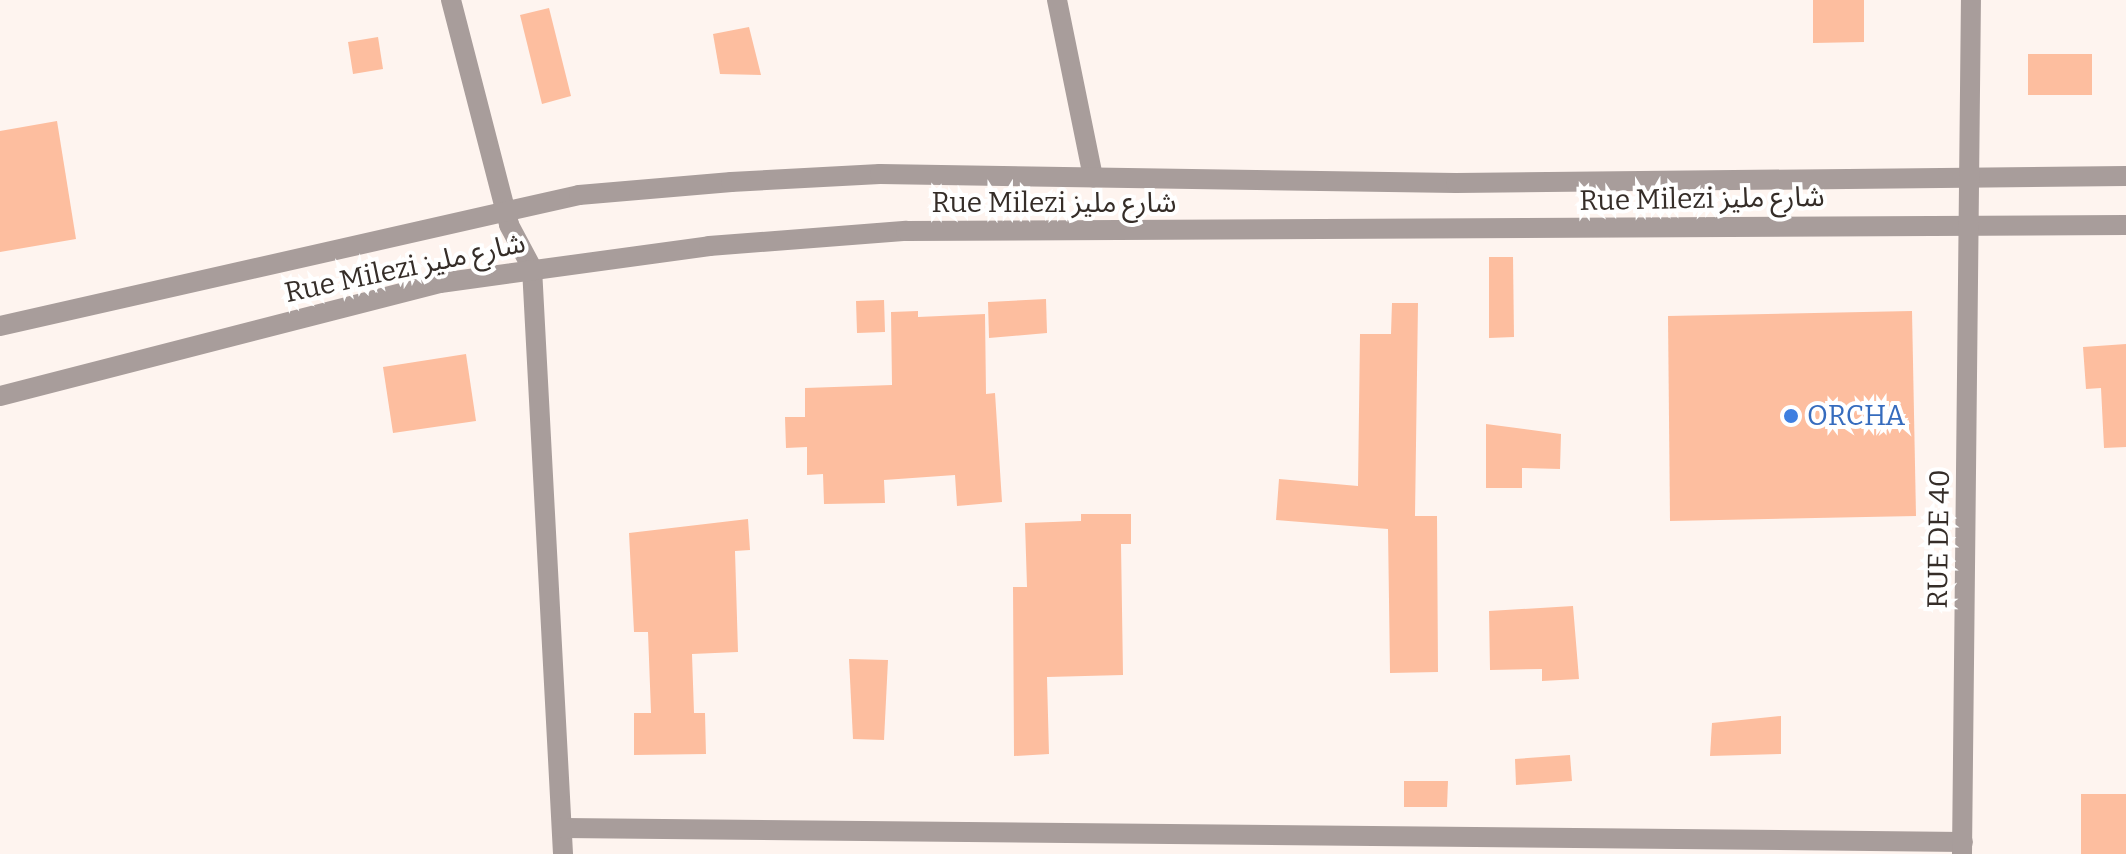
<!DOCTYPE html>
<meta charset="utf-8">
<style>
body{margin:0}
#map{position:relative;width:2126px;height:854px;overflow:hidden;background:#fef4ef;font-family:Bitter,"Noto Sans Arabic",serif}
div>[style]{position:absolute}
.building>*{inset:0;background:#fdbe9f}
.minor>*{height:20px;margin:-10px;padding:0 10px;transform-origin:10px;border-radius:10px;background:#a89d9b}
.dots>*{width:22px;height:22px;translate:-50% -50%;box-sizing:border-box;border:4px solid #fff;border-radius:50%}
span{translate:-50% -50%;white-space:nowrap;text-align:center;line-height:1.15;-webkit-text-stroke:8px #fff;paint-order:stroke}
.street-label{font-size:28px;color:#352d28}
.shop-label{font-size:28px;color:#366cbe}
.left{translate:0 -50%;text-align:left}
</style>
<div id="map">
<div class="building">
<i style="clip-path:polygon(1813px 0,1864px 0,1864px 42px,1813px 43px)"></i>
<i style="clip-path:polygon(549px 8px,571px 96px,542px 104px,520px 15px)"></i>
<i style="clip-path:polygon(749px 27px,761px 75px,720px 74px,713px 34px)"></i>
<i style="clip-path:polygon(378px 37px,383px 69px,353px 74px,348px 42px)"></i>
<i style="clip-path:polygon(2028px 54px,2092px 54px,2092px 95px,2028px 95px)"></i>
<i style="clip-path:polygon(57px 121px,76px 239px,0 252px,0 131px)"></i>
<i style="clip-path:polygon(1489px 257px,1513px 257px,1514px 337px,1489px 338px)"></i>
<i style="clip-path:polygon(1046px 299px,1047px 333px,989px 338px,988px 302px)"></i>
<i style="clip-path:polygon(884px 300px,885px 332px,857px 333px,856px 301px)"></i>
<i style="clip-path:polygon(1392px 303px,1418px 303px,1415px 516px,1437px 516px,1438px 672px,1390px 673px,1388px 529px,1276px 520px,1279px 479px,1358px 486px,1360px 334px,1391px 334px)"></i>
<i style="clip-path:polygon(918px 311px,918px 317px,985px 314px,986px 394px,995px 393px,1002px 502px,957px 506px,955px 475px,884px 480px,885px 503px,824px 504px,823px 474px,807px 475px,807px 447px,786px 448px,785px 417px,805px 417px,805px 388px,892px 385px,891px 312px)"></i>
<i style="clip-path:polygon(1912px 311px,1916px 516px,1670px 521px,1668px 316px)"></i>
<i style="clip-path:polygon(2126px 344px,2126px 447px,2104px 448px,2101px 388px,2086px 389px,2083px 347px)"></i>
<i style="clip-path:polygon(466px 354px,476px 421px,393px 433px,383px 367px)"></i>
<i style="clip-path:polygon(1486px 424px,1561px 434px,1560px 469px,1522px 468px,1522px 488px,1486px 488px)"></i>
<i style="clip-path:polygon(1081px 514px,1131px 514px,1131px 544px,1121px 544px,1123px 675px,1047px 677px,1049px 754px,1014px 756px,1013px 587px,1027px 587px,1025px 523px,1081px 521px)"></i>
<i style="clip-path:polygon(748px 519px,750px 550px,735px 551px,738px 652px,692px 654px,694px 713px,705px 713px,706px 754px,634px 755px,634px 713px,651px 713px,648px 632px,634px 632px,629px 533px)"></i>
<i style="clip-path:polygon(1573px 606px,1579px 679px,1542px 681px,1542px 669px,1490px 670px,1489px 611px)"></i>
<i style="clip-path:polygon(849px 659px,888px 660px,884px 740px,853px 739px)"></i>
<i style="clip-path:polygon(1781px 716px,1781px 754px,1710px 756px,1712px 723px)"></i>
<i style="clip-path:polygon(1570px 755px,1572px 781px,1516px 785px,1515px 759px)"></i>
<i style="clip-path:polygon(1404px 781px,1448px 781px,1447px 807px,1404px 807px)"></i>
<i style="clip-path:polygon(2081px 794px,2126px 794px,2126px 854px,2081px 854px)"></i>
</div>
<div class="minor">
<i style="left:451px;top:0;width:232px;rotate:75.5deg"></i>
<i style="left:509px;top:225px;width:49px;rotate:61.9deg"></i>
<i style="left:532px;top:268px;width:587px;rotate:86.97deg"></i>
<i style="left:1057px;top:0;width:181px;rotate:78.5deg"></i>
<i style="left:0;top:326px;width:594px;rotate:-12.75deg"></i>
<i style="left:579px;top:195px;width:153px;rotate:-4.9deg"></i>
<i style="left:731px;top:182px;width:149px;rotate:-3.1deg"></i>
<i style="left:880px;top:174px;width:576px;rotate:0.9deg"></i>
<i style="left:1456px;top:183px;width:670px;rotate:-0.6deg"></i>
<i style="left:0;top:396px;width:454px;rotate:-14.4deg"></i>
<i style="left:440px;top:283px;width:272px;rotate:-7.8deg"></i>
<i style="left:709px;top:246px;width:198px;rotate:-4.4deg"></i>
<i style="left:906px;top:231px;width:1220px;rotate:-0.28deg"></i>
<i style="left:563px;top:828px;width:1400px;rotate:0.57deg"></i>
<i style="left:1962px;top:854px;width:854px;rotate:-89.4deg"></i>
</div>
<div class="dots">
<i style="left:1791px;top:416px;background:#3f7fe0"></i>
</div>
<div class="street-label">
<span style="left:1702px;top:199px;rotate:-1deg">Rue Milezi شارع مليز</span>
<span style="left:1054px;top:203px">Rue Milezi شارع مليز</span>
<span style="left:405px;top:268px;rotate:-12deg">Rue Milezi شارع مليز</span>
<span style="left:1939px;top:539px;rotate:-89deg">RUE DE 40</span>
</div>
<div class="shop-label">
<span class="left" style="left:1807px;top:416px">ORCHA</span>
</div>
</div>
